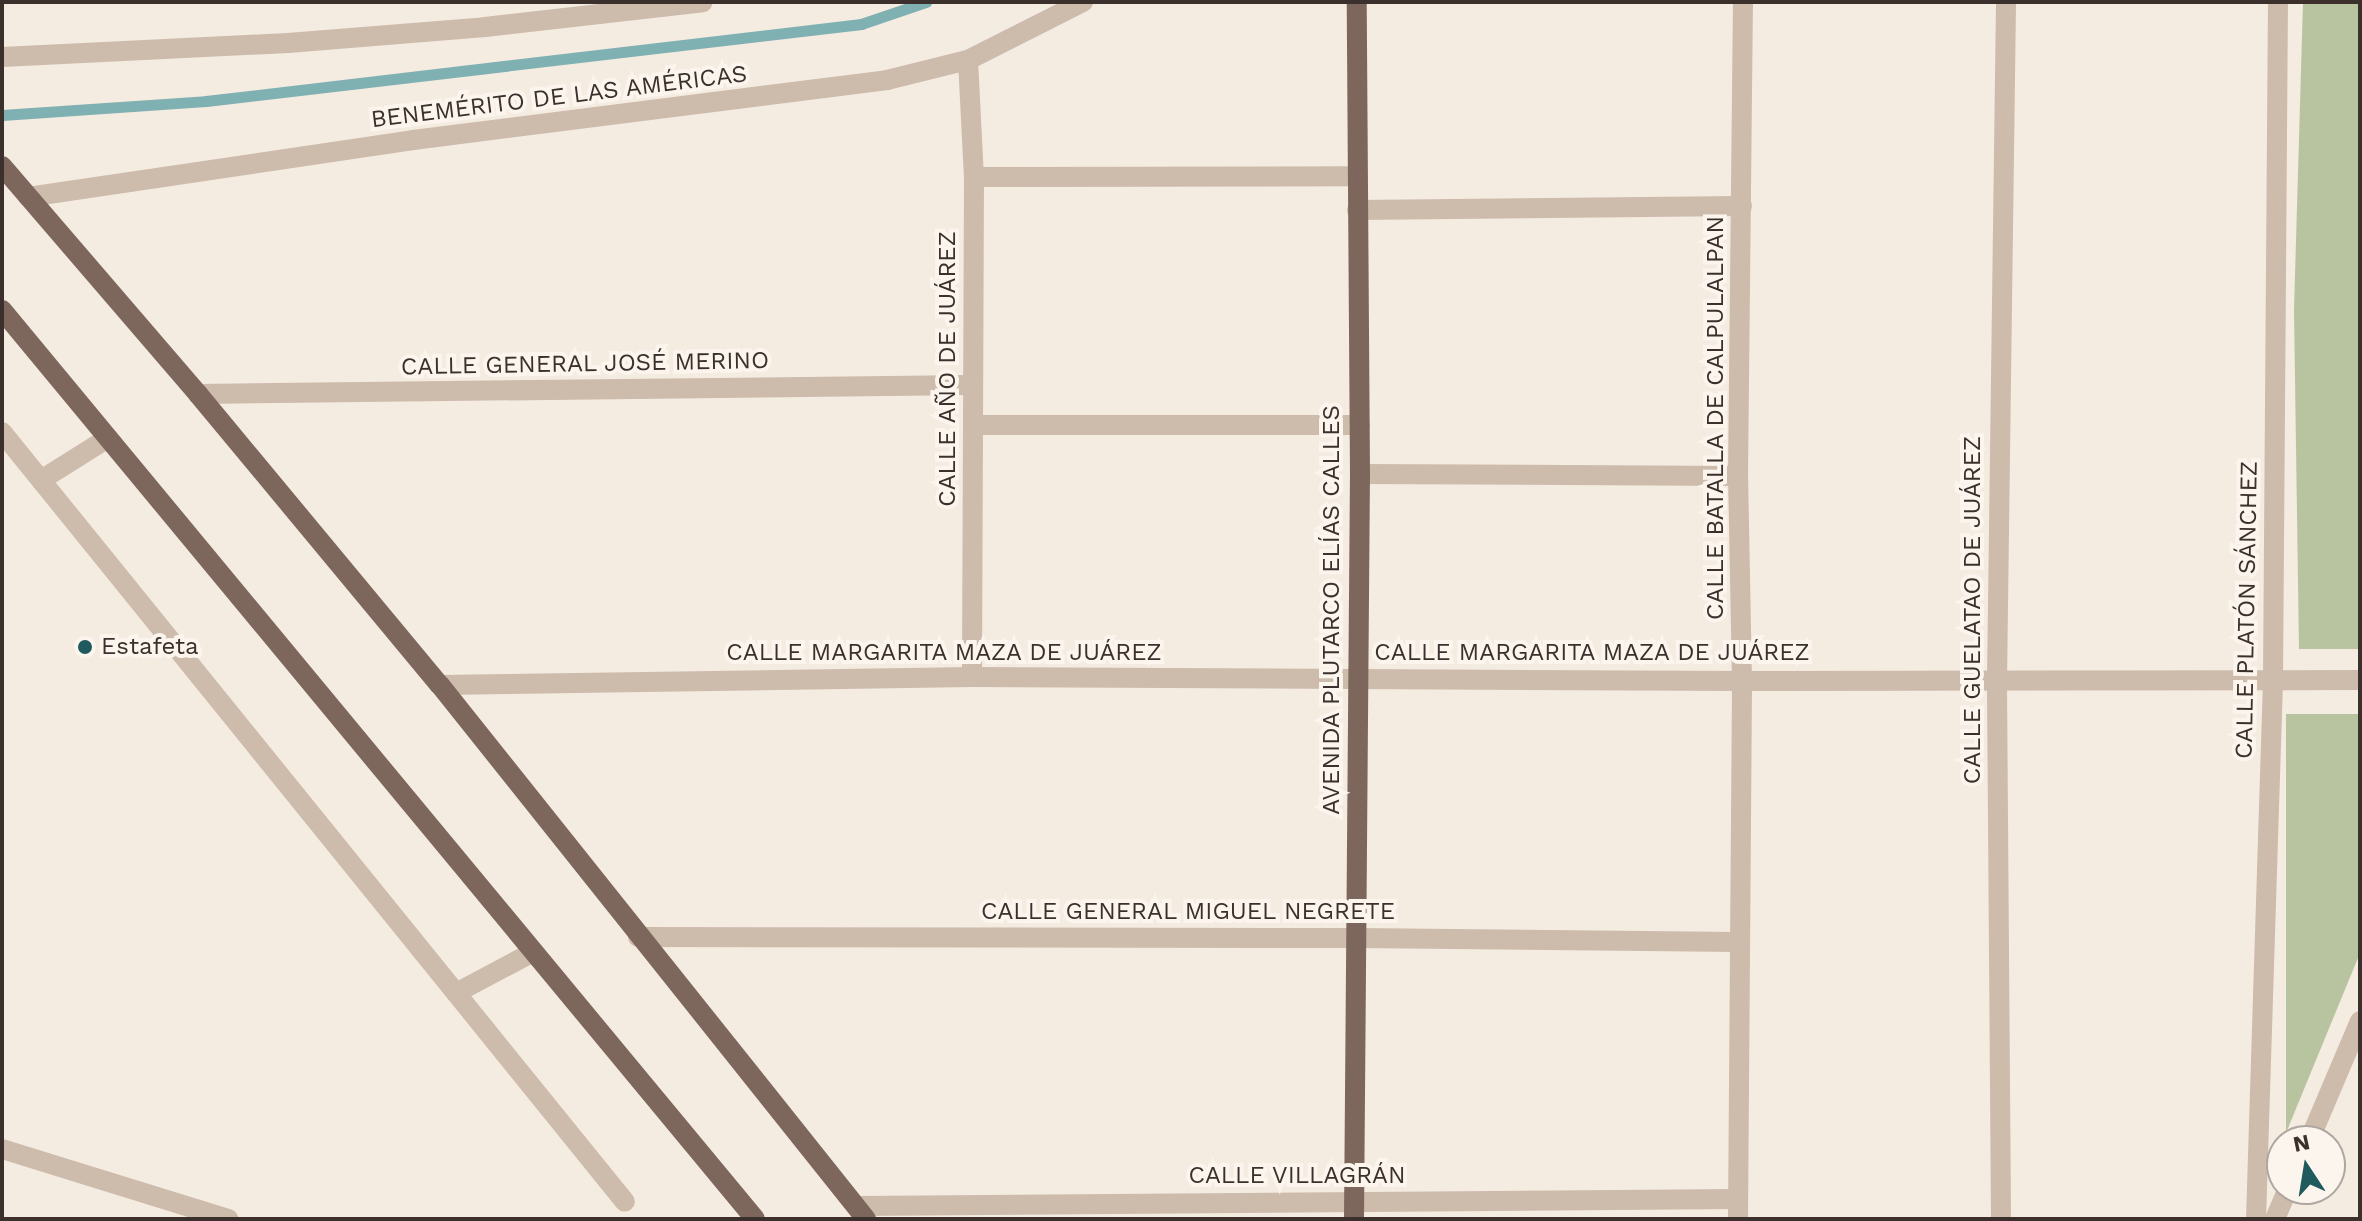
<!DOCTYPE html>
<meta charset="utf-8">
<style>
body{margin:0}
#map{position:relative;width:2362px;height:1221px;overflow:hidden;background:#f4ebe1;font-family:"Work Sans",sans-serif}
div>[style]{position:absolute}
.green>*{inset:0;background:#b8c4a0}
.stream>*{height:11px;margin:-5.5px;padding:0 5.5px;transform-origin:5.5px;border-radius:5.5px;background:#7fb0b2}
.minor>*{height:20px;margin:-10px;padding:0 10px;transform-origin:10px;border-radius:10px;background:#cdbbac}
.major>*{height:20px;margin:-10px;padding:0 10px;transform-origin:10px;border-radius:10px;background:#7d675c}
.dots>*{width:22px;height:22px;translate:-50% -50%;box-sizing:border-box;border:4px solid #fbf5ee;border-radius:50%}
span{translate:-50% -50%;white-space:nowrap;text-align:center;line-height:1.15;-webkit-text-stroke:8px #fbf5ee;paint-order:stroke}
.street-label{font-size:24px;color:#3b302b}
.poi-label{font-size:24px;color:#3b302b}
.left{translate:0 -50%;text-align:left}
.frame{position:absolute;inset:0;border:4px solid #3b302b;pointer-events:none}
.north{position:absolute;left:2266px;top:1125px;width:80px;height:80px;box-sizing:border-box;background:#fbf5ee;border:2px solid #aea6a0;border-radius:50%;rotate:348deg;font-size:22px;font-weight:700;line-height:32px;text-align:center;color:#3b302b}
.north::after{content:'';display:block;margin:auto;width:28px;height:36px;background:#1f5a5e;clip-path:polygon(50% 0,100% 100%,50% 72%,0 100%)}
</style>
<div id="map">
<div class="green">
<i style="clip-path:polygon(2303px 2px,2360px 2px,2360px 649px,2299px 649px,2294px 310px)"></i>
<i style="clip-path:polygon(2286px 714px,2360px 714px,2360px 953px,2286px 1133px)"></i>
</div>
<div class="stream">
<i style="left:2px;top:115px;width:204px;rotate:-3.9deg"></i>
<i style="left:206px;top:101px;width:660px;rotate:-6.7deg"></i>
<i style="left:861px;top:24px;width:69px;rotate:-18.7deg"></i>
</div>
<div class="minor">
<i style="left:2px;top:57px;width:286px;rotate:-2.8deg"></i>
<i style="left:288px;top:43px;width:198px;rotate:-4.6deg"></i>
<i style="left:485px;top:27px;width:219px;rotate:-6.5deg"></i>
<i style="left:968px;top:60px;width:117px;rotate:87.1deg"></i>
<i style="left:974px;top:177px;width:500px;rotate:90.23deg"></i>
<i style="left:974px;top:177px;width:383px;rotate:-0.1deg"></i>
<i style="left:28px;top:197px;width:389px;rotate:-8.4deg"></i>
<i style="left:413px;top:140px;width:478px;rotate:-7.2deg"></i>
<i style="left:887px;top:80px;width:83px;rotate:-13.9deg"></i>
<i style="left:968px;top:60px;width:129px;rotate:-26.8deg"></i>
<i style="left:1357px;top:210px;width:385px;rotate:-0.6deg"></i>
<i style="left:198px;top:394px;width:774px;rotate:-0.67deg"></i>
<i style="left:974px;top:425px;width:386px"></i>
<i style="left:2px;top:432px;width:990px;rotate:51.02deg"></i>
<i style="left:1360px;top:474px;width:378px;rotate:0.3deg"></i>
<i style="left:41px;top:480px;width:79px;rotate:-32.1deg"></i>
<i style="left:440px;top:685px;width:532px;rotate:-0.86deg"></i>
<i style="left:972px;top:677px;width:770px;rotate:0.3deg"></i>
<i style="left:1742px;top:681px;width:618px;rotate:-0.09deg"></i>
<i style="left:638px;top:937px;width:718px;rotate:0.08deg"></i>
<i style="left:1356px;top:938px;width:382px;rotate:0.6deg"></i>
<i style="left:456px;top:993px;width:87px;rotate:-28deg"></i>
<i style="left:2309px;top:1141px;width:130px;rotate:-67deg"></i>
<i style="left:2px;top:1149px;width:237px;rotate:17.2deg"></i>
<i style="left:856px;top:1206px;width:882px;rotate:-0.45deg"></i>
<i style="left:1738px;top:1219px;width:538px;rotate:-89.57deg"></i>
<i style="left:1742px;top:681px;width:205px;rotate:-91.1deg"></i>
<i style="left:1738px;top:476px;width:474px;rotate:-89.4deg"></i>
<i style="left:2001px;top:1219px;width:538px;rotate:-90.43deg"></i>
<i style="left:1997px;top:681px;width:679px;rotate:-89.24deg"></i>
<i style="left:2256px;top:1219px;width:539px;rotate:-88.19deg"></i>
<i style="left:2273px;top:680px;width:678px;rotate:-89.58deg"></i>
<i style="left:2275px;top:1219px;width:33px;rotate:-67deg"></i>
</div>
<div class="major">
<i style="left:2px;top:166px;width:301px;rotate:49.3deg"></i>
<i style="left:198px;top:394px;width:378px;rotate:50.3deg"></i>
<i style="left:440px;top:685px;width:683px;rotate:51.42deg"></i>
<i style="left:2px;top:310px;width:1180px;rotate:50.36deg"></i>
<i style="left:1354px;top:1219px;width:745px;rotate:-89.54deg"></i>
<i style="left:1360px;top:474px;width:472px;rotate:-90.4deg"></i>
</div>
<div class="dots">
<i style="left:85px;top:647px;background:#1f5a5e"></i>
</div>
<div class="street-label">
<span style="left:559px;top:97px;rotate:-7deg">BENEMÉRITO DE LAS AMÉRICAS</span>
<span style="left:585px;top:364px;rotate:-1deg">CALLE GENERAL JOSÉ MERINO</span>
<span style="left:948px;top:369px;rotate:-90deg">CALLE AÑO DE JUÁREZ</span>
<span style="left:1716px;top:418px;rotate:-90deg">CALLE BATALLA DE CALPULALPAN</span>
<span style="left:1332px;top:610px;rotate:-90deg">AVENIDA PLUTARCO ELÍAS CALLES</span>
<span style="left:1973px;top:610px;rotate:-90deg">CALLE GUELATAO DE JUÁREZ</span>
<span style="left:2247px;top:610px;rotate:-89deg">CALLE PLATÓN SÁNCHEZ</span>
<span style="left:944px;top:653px">CALLE MARGARITA MAZA DE JUÁREZ</span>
<span style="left:1592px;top:653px">CALLE MARGARITA MAZA DE JUÁREZ</span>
<span style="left:1188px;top:912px">CALLE GENERAL MIGUEL NEGRETE</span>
<span style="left:1297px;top:1176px">CALLE VILLAGRÁN</span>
</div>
<div class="poi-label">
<span class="left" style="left:101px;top:647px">Estafeta</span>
</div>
<div class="frame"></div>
<div class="north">N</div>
</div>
